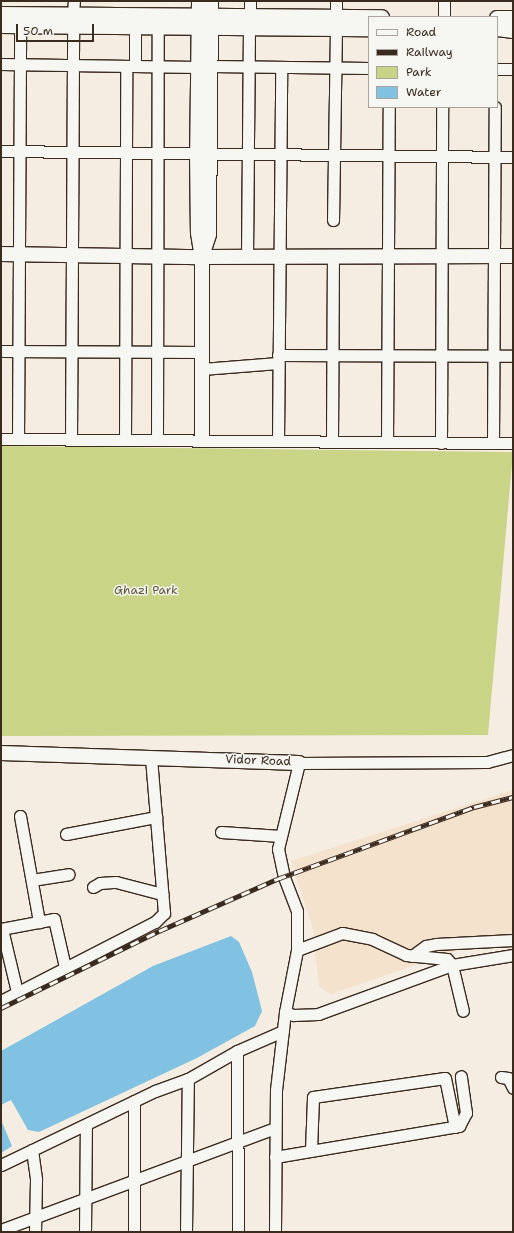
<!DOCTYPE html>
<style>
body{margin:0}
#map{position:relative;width:514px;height:1233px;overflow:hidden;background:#f5ede1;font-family:"Shantell Sans",sans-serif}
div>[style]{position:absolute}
.built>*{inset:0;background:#f4e2cd}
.green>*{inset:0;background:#c9d487}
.water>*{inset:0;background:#81c2e2}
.roads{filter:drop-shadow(1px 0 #3b2a1e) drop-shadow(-1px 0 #3b2a1e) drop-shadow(0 1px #3b2a1e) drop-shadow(0 -1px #3b2a1e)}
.minor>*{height:11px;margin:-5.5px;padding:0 5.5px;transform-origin:5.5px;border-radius:5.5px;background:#f6f6f2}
.tertiary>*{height:14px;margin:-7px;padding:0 7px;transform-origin:7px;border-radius:7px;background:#f6f6f2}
.rail>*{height:4.5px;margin-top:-2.25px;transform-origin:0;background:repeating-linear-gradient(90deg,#f6f6f2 0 9px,#3b2a1e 0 18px);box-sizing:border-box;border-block:1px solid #3b2a1e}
span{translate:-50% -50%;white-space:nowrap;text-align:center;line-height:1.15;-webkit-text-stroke:3px #f6f6f2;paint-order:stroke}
.park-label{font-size:12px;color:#5e5438}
.street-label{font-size:12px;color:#3b2a1e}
.frame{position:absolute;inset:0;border:2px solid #3b2a1e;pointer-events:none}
.legend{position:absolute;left:368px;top:16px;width:130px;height:92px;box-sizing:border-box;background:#f6f6f2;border:1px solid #aba49d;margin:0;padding:5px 7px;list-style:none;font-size:12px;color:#3b2a1e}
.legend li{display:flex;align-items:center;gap:8px;height:20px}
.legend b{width:20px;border:1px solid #aba49d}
.scale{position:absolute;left:16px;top:24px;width:78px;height:18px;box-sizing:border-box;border:2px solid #3b2a1e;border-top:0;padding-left:5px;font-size:12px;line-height:14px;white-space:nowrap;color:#3b2a1e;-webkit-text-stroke:3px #f6f6f2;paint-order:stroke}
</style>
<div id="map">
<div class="built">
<i style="clip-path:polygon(513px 790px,513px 935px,494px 938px,331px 994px,319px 987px,313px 929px,291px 861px)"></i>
</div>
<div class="green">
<i style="clip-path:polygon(1px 446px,513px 452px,488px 735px,1px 736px)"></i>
</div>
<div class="water">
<i style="clip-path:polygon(231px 936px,239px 942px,252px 972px,262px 1011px,255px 1026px,197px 1058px,39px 1132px,28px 1130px,11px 1100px,1px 1105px,1px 1051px,153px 966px)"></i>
<i style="clip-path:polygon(1px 1120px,12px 1146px,1px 1153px)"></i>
</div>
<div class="roads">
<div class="minor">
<i style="left:73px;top:14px;width:13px;rotate:-86deg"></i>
<i style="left:250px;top:16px;width:15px;rotate:-90deg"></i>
<i style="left:336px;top:16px;width:15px;rotate:-90deg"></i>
<i style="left:444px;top:17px;width:16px;rotate:-90deg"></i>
<i style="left:1px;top:64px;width:197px;rotate:0.9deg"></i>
<i style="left:135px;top:66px;width:38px;rotate:-90deg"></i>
<i style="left:211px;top:66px;width:158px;rotate:0.7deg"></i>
<i style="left:497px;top:69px;width:16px"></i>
<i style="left:1px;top:151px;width:512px;rotate:0.67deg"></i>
<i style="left:333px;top:220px;width:191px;rotate:-89.1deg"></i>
<i style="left:247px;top:257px;width:228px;rotate:-89.5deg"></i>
<i style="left:1px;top:351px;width:201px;rotate:0.3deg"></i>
<i style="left:278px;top:355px;width:235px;rotate:0.2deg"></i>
<i style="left:202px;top:369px;width:76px;rotate:-4.5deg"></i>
<i style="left:1px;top:439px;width:512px;rotate:0.45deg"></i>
<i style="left:18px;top:439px;width:413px;rotate:-89.7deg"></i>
<i style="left:71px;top:439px;width:412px;rotate:-89.7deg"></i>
<i style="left:125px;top:440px;width:374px;rotate:-89.8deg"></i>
<i style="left:157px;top:440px;width:412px;rotate:-89.9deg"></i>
<i style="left:278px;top:441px;width:374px;rotate:-89.5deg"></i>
<i style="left:332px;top:441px;width:184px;rotate:-89.7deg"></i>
<i style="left:387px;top:442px;width:335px;rotate:-89.7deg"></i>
<i style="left:441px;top:443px;width:336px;rotate:-89.8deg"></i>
<i style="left:493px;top:443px;width:336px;rotate:-89.7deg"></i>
<i style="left:20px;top:816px;width:108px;rotate:79.8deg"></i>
<i style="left:221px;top:832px;width:60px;rotate:3.8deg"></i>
<i style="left:66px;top:834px;width:92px;rotate:-10.7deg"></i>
<i style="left:32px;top:880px;width:37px;rotate:-9deg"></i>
<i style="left:93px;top:887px;width:8px;rotate:-30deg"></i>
<i style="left:100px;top:883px;width:16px;rotate:-4deg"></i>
<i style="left:116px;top:882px;width:48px;rotate:14.6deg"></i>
<i style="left:1px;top:929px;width:54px;rotate:-10.7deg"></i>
<i style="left:54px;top:919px;width:49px;rotate:77.1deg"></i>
<i style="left:2px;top:929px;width:65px;rotate:76.6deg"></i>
<i style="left:297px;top:950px;width:48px;rotate:-20.7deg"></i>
<i style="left:342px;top:933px;width:31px;rotate:11deg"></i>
<i style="left:372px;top:939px;width:38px;rotate:25deg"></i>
<i style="left:406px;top:955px;width:41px;rotate:5.6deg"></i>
<i style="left:447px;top:959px;width:8px;rotate:50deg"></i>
<i style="left:452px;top:965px;width:47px;rotate:76.6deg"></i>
<i style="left:412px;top:956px;width:17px;rotate:-36deg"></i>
<i style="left:426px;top:946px;width:10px;rotate:-11deg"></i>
<i style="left:436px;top:944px;width:77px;rotate:-3deg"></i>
<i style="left:1px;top:1001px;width:173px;rotate:-27.2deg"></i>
<i style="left:155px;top:922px;width:13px;rotate:-45deg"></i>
<i style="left:164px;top:913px;width:156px;rotate:-94.8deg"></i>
<i style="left:285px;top:1012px;width:9px;rotate:21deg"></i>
<i style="left:293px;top:1015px;width:25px;rotate:-2deg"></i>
<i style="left:318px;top:1014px;width:143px;rotate:-20.1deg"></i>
<i style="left:452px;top:965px;width:62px;rotate:-9.3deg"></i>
<i style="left:237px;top:1051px;width:181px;rotate:89.7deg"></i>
<i style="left:501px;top:1077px;width:7px;rotate:8deg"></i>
<i style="left:508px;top:1078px;width:11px;rotate:63deg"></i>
<i style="left:32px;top:1150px;width:30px;rotate:82deg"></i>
<i style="left:36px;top:1180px;width:52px;rotate:91.1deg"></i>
<i style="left:311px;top:1150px;width:53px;rotate:-87.8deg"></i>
<i style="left:313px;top:1097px;width:133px;rotate:-8.2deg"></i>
<i style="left:445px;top:1078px;width:50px;rotate:78.5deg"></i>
<i style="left:275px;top:1157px;width:187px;rotate:-9.6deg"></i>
<i style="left:459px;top:1126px;width:15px;rotate:-62deg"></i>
<i style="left:466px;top:1113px;width:37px;rotate:-98deg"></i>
<i style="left:1px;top:1165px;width:171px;rotate:-25.7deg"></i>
<i style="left:155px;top:1091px;width:35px;rotate:-20deg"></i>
<i style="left:188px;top:1079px;width:56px;rotate:-29.7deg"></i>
<i style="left:237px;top:1051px;width:50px;rotate:-23.5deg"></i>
<i style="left:1px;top:1230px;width:292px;rotate:-20.4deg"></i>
<i style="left:85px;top:1232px;width:107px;rotate:-89.5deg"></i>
<i style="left:134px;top:1232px;width:131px;rotate:-90deg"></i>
<i style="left:186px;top:1232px;width:153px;rotate:-89.3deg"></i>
<i style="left:275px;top:1232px;width:142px;rotate:-89.6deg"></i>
<i style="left:276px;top:1090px;width:79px;rotate:-83.4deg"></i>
<i style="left:285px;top:1012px;width:63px;rotate:-79deg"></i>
<i style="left:297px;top:950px;width:39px;rotate:-90deg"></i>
<i style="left:297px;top:911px;width:36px;rotate:-111deg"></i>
<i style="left:284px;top:877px;width:29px;rotate:-102deg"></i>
<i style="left:278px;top:849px;width:89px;rotate:-76.3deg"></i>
<i style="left:299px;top:763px;width:188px;rotate:-0.3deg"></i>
<i style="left:487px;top:762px;width:27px;rotate:-15deg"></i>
</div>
<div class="tertiary">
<i style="left:199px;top:1px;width:153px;rotate:90.7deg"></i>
<i style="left:197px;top:154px;width:79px;rotate:89.3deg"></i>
<i style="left:198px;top:233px;width:24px;rotate:81deg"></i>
<i style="left:202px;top:257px;width:183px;rotate:90deg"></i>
<i style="left:1px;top:14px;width:381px;rotate:0.5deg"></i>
<i style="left:497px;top:18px;width:16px"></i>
<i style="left:1px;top:26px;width:368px;rotate:0.5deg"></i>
<i style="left:497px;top:29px;width:16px;rotate:7deg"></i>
<i style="left:203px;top:253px;width:20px;rotate:-72deg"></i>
<i style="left:209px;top:234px;width:233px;rotate:-89.5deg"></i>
<i style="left:1px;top:254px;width:201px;rotate:0.9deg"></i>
<i style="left:202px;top:257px;width:311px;rotate:-0.2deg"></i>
<i style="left:1px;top:753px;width:298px;rotate:1.9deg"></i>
</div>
</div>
<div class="rail">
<i style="left:1px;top:1008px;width:176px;rotate:-26deg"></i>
<i style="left:159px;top:931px;width:129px;rotate:-23.8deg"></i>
<i style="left:277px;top:879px;width:210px;rotate:-20.1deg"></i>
<i style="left:474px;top:807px;width:40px;rotate:-14.4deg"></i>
</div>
<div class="park-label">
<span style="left:146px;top:591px">Ghazi Park</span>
</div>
<div class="street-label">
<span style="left:258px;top:761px;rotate:2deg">Vidor Road</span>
</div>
<div class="frame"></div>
<ul class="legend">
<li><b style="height:5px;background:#f6f6f2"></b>Road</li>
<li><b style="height:5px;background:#3b2a1e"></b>Railway</li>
<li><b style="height:11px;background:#c9d487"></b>Park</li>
<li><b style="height:11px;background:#81c2e2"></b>Water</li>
</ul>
<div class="scale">50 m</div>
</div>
